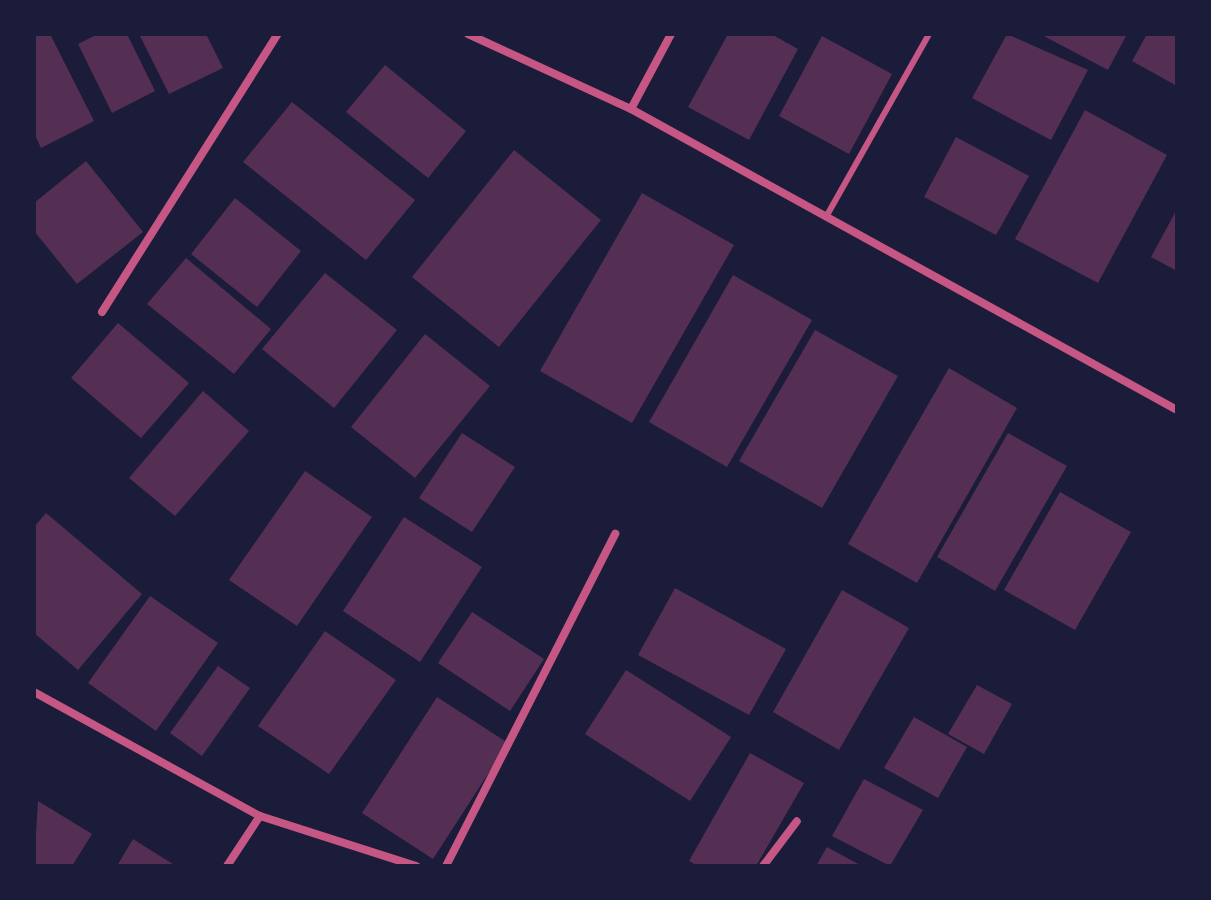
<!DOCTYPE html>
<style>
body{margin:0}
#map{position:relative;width:1211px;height:900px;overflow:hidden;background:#1b1b3a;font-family:Signika,sans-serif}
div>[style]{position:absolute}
.building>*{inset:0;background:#542f53}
.service>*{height:6px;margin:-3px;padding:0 3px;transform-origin:3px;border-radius:3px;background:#c65784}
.minor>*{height:8px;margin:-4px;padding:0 4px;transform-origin:4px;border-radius:4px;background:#c65784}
span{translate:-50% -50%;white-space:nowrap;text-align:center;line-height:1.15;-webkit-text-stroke:8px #1b1b3a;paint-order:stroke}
.frame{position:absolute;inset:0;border:36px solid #1b1b3a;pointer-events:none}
</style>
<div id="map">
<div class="building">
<i style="clip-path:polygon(34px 34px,50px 34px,94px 121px,41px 148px,34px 133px)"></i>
<i style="clip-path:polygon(98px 34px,127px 34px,155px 91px,112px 113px,78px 44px)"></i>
<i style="clip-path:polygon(139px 34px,206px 34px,223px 68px,169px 94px)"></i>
<i style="clip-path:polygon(728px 34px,771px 34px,798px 49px,749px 140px,688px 107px)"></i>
<i style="clip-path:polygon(1007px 34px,1088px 70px,1051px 140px,972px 98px)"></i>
<i style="clip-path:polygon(1040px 34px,1127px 34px,1108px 70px)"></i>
<i style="clip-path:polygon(1147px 34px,1177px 34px,1177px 86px,1132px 61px)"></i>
<i style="clip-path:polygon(822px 36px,892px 74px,849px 154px,779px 116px)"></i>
<i style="clip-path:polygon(385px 65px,466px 131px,428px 178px,346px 112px)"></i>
<i style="clip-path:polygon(292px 102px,415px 200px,366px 260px,243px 162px)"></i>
<i style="clip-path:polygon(1085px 110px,1167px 155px,1098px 283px,1015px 239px)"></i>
<i style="clip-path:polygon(956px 137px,1029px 176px,996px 235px,924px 197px)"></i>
<i style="clip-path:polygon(514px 150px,601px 220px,499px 347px,412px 277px)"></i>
<i style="clip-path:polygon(86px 161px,143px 232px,77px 284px,34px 231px,34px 203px)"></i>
<i style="clip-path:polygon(642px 193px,734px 245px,632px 423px,540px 371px)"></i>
<i style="clip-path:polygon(235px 198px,301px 251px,257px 307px,191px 254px)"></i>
<i style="clip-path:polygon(1177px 209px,1177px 271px,1151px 257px)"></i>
<i style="clip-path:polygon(186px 258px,271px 329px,234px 374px,147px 304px)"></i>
<i style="clip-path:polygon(325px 273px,397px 330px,334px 408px,262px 349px)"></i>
<i style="clip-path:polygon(733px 275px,812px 320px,727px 467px,649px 422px)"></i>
<i style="clip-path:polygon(118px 323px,189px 383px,141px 438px,71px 378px)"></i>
<i style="clip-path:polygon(815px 330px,898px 376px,822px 508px,739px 461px)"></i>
<i style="clip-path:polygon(425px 334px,490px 386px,415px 478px,351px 427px)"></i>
<i style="clip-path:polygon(949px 368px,1017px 408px,917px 583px,848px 544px)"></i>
<i style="clip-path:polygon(203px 391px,249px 431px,175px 516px,129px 478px)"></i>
<i style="clip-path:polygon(462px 433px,515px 467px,472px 532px,419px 498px)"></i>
<i style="clip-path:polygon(1008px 433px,1067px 466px,995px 591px,937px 557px)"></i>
<i style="clip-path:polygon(305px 471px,372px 517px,297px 626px,229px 580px)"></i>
<i style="clip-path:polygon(1060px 492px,1131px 532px,1075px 630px,1004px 590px)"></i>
<i style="clip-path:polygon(46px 513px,142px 594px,78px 670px,34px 633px,34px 527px)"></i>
<i style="clip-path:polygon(404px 517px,482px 567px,420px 662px,343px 611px)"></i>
<i style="clip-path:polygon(675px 588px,786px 649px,749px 715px,638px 655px)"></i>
<i style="clip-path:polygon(842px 590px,909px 628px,839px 750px,773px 712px)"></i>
<i style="clip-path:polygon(150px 596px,218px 643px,156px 731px,88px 683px)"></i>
<i style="clip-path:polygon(472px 612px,544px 659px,510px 711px,438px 663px)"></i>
<i style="clip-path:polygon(325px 631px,396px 680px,329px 774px,258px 726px)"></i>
<i style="clip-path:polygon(218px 666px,250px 688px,202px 756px,170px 733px)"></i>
<i style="clip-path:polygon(626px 670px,731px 737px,690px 801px,585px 734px)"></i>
<i style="clip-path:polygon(977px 685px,1012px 704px,984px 754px,948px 734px)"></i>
<i style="clip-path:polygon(437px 697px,508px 743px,433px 859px,362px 813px)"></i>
<i style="clip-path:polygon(914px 717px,967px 747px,938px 798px,884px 768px)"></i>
<i style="clip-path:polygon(750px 753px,804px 783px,756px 866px,698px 866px,689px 861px)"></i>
<i style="clip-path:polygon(864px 779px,923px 810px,890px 866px,832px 836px)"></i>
<i style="clip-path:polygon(38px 801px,92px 834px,72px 866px,34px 866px)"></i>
<i style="clip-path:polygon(133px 839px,176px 866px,117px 866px)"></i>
<i style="clip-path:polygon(827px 847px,862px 866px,816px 866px)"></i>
</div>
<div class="service">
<i style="left:826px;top:217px;width:210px;rotate:-60.6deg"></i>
</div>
<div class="minor">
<i style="left:468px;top:34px;width:179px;rotate:24.7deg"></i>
<i style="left:631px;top:109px;width:623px;rotate:28.87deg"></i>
<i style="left:631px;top:109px;width:85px;rotate:-61.9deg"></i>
<i style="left:102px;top:312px;width:329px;rotate:-57.7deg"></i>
<i style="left:34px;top:692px;width:258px;rotate:28.8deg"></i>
<i style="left:260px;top:816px;width:164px;rotate:17.8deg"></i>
<i style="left:227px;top:866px;width:60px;rotate:-56.6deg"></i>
<i style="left:446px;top:866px;width:373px;rotate:-63deg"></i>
<i style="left:763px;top:866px;width:56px;rotate:-52.9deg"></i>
</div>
<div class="frame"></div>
</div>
